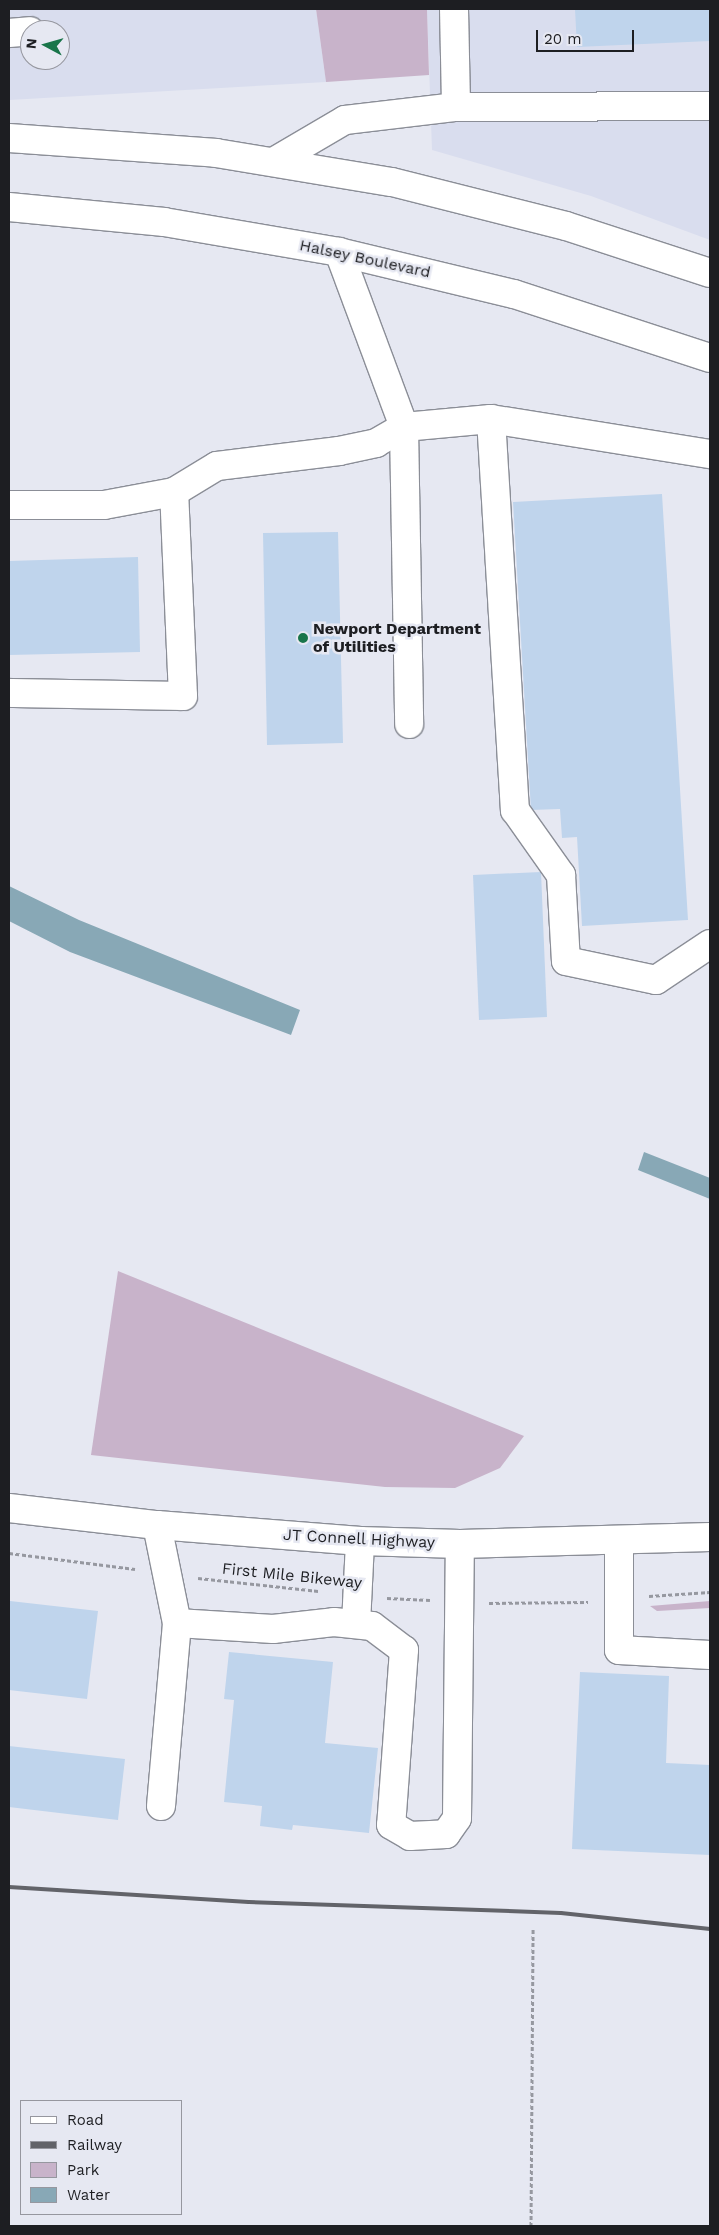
<!DOCTYPE html>
<style>
body{margin:0}
#map{position:relative;width:719px;height:2235px;overflow:hidden;background:#e6e8f2;font-family:"Work Sans",sans-serif}
div>[style]{position:absolute}
.built>*{inset:0;background:#d9ddee}
.green>*{inset:0;background:#c8b3ca}
.water>*{inset:0;background:#88a8b6}
.building>*{inset:0;background:#bfd4ec}
.path>*{height:3px;margin-top:-1.5px;transform-origin:0;background:repeating-linear-gradient(90deg,#9698a0 0 4px,transparent 0 6.5px)}
.roads{filter:drop-shadow(1px 0 #8b8e97) drop-shadow(-1px 0 #8b8e97) drop-shadow(0 1px #8b8e97) drop-shadow(0 -1px #8b8e97)}
.minor>*{height:28px;margin:-14px;padding:0 14px;transform-origin:14px;border-radius:14px;background:#fff}
.major>*{height:28px;margin:-14px;padding:0 14px;transform-origin:14px;border-radius:14px;background:#fff}
.highway>*{height:28px;margin:-14px;padding:0 14px;transform-origin:14px;border-radius:14px;background:#fff}
.rail>*{height:4px;margin:-2px;padding:0 2px;transform-origin:2px;border-radius:2px;background:#626369}
.dots>*{width:14px;height:14px;translate:-50% -50%;box-sizing:border-box;border:2px solid #e6e8f2;border-radius:50%}
span{translate:-50% -50%;white-space:nowrap;text-align:center;line-height:1.15;-webkit-text-stroke:5px #e6e8f2;paint-order:stroke}
.street-label{font-size:16px;color:#1d1e22}
.poi-label{font-size:16px;color:#1d1e22;font-weight:700}
.left{translate:0 -50%;text-align:left}
.frame{position:absolute;inset:0;border:10px solid #1d1e22;pointer-events:none}
.legend{position:absolute;left:20px;top:2100px;width:162px;height:115px;box-sizing:border-box;background:#e6e8f2;border:1px solid #96979f;margin:0;padding:6px 9px;list-style:none;font-size:15px;color:#1d1e22}
.legend li{display:flex;align-items:center;gap:10px;height:25px}
.legend b{width:25px;border:1px solid #96979f}
.north{position:absolute;left:20px;top:20px;width:50px;height:50px;box-sizing:border-box;background:#e6e8f2;border:1px solid #96979f;border-radius:50%;rotate:276deg;font-size:14px;font-weight:700;line-height:20px;text-align:center;color:#1d1e22}
.north::after{content:'';display:block;margin:auto;width:18px;height:22px;background:#19754a;clip-path:polygon(50% 0,100% 100%,50% 72%,0 100%)}
.scale{position:absolute;left:536px;top:30px;width:98px;height:22px;box-sizing:border-box;border:2px solid #1d1e22;border-top:0;padding-left:6px;font-size:15px;line-height:18px;white-space:nowrap;color:#1d1e22;-webkit-text-stroke:4px #e6e8f2;paint-order:stroke}
</style>
<div id="map">
<div class="built">
<i style="clip-path:polygon(evenodd,9px 9px,316px 9px,326px 82px,9px 100px,9px 9px,30px 30px,60px 30px,60px 60px,30px 60px,30px 30px)"></i>
<i style="clip-path:polygon(427px 9px,710px 9px,710px 240px,591px 196px,432px 150px)"></i>
</div>
<div class="green">
<i style="clip-path:polygon(316px 9px,427px 9px,429px 75px,326px 82px)"></i>
<i style="clip-path:polygon(118px 1271px,524px 1436px,500px 1468px,455px 1488px,385px 1487px,91px 1455px)"></i>
<i style="clip-path:polygon(710px 1601px,710px 1608px,657px 1611px,650px 1606px)"></i>
</div>
<div class="water">
<i style="clip-path:polygon(9px 886px,79px 920px,300px 1010px,291px 1035px,70px 952px,9px 921px)"></i>
<i style="clip-path:polygon(644px 1152px,710px 1178px,710px 1199px,638px 1170px)"></i>
</div>
<div class="building">
<i style="clip-path:polygon(575px 9px,710px 9px,710px 41px,577px 47px)"></i>
<i style="clip-path:polygon(662px 494px,688px 920px,582px 926px,577px 837px,562px 838px,560px 809px,531px 810px,513px 502px)"></i>
<i style="clip-path:polygon(338px 532px,343px 743px,267px 745px,263px 533px)"></i>
<i style="clip-path:polygon(138px 557px,140px 652px,9px 655px,9px 561px)"></i>
<i style="clip-path:polygon(541px 872px,547px 1017px,479px 1020px,473px 875px)"></i>
<i style="clip-path:polygon(10px 1601px,98px 1611px,87px 1699px,9px 1690px)"></i>
<i style="clip-path:polygon(229px 1652px,333px 1662px,325px 1743px,378px 1748px,369px 1833px,293px 1825px,292px 1830px,260px 1826px,262px 1806px,224px 1802px,234px 1700px,224px 1699px)"></i>
<i style="clip-path:polygon(580px 1672px,669px 1676px,666px 1763px,710px 1765px,710px 1855px,572px 1849px)"></i>
<i style="clip-path:polygon(9px 1746px,125px 1759px,118px 1820px,9px 1807px)"></i>
</div>
<div class="path">
<i style="left:9px;top:1553px;width:127px;rotate:7.2deg"></i>
<i style="left:198px;top:1578px;width:121px;rotate:6.2deg"></i>
<i style="left:649px;top:1596px;width:61px;rotate:-3.8deg"></i>
<i style="left:387px;top:1598px;width:43px;rotate:2.7deg"></i>
<i style="left:489px;top:1603px;width:99px;rotate:-0.6deg"></i>
<i style="left:531px;top:2226px;width:297px;rotate:-89.6deg"></i>
</div>
<div class="roads">
<div class="minor">
<i style="left:454px;top:9px;width:98px;rotate:88.8deg"></i>
<i style="left:9px;top:33px;width:21px;rotate:-5deg"></i>
<i style="left:275px;top:161px;width:81px;rotate:-30.4deg"></i>
<i style="left:345px;top:120px;width:112px;rotate:-6.7deg"></i>
<i style="left:456px;top:107px;width:254px;rotate:-0.2deg"></i>
<i style="left:339px;top:252px;width:187px;rotate:69.6deg"></i>
<i style="left:404px;top:427px;width:297px;rotate:89deg"></i>
<i style="left:491px;top:419px;width:392px;rotate:86.5deg"></i>
<i style="left:515px;top:810px;width:80px;rotate:54.7deg"></i>
<i style="left:561px;top:875px;width:86px;rotate:86.7deg"></i>
<i style="left:566px;top:961px;width:92px;rotate:11.9deg"></i>
<i style="left:656px;top:980px;width:65px;rotate:-33.7deg"></i>
<i style="left:9px;top:505px;width:95px"></i>
<i style="left:104px;top:505px;width:71px;rotate:-10.5deg"></i>
<i style="left:174px;top:492px;width:50px;rotate:-31.2deg"></i>
<i style="left:217px;top:466px;width:123px;rotate:-7deg"></i>
<i style="left:339px;top:451px;width:38px;rotate:-12deg"></i>
<i style="left:376px;top:443px;width:32px;rotate:-30deg"></i>
<i style="left:404px;top:427px;width:87px;rotate:-5.3deg"></i>
<i style="left:491px;top:419px;width:222px;rotate:9.1deg"></i>
<i style="left:9px;top:693px;width:174px;rotate:1deg"></i>
<i style="left:183px;top:696px;width:204px;rotate:-92.5deg"></i>
<i style="left:157px;top:1525px;width:100px;rotate:78.5deg"></i>
<i style="left:619px;top:1540px;width:110px;rotate:90deg"></i>
<i style="left:619px;top:1650px;width:91px;rotate:3.1deg"></i>
<i style="left:356px;top:1624px;width:83px;rotate:-87.2deg"></i>
<i style="left:161px;top:1806px;width:184px;rotate:-85deg"></i>
<i style="left:177px;top:1623px;width:96px;rotate:3.6deg"></i>
<i style="left:273px;top:1629px;width:61px;rotate:-6.5deg"></i>
<i style="left:334px;top:1622px;width:38px;rotate:6deg"></i>
<i style="left:372px;top:1626px;width:40px;rotate:37deg"></i>
<i style="left:404px;top:1650px;width:175px;rotate:94.2deg"></i>
<i style="left:391px;top:1825px;width:22px;rotate:30deg"></i>
<i style="left:410px;top:1836px;width:36px;rotate:-3deg"></i>
<i style="left:446px;top:1834px;width:19px;rotate:-55deg"></i>
<i style="left:457px;top:1818px;width:274px;rotate:-89.4deg"></i>
</div>
<div class="major">
<i style="left:9px;top:1508px;width:149px;rotate:6.6deg"></i>
<i style="left:157px;top:1525px;width:204px;rotate:4.5deg"></i>
<i style="left:360px;top:1541px;width:100px;rotate:1.7deg"></i>
<i style="left:460px;top:1544px;width:250px;rotate:-1.6deg"></i>
</div>
<div class="highway">
<i style="left:9px;top:138px;width:208px;rotate:4.1deg"></i>
<i style="left:216px;top:153px;width:178px;rotate:9.4deg"></i>
<i style="left:392px;top:182px;width:179px;rotate:14.2deg"></i>
<i style="left:566px;top:226px;width:151px;rotate:18.1deg"></i>
<i style="left:9px;top:207px;width:156px;rotate:5.5deg"></i>
<i style="left:164px;top:222px;width:178px;rotate:9.7deg"></i>
<i style="left:339px;top:252px;width:180px;rotate:13.5deg"></i>
<i style="left:514px;top:294px;width:206px;rotate:18.1deg"></i>
</div>
</div>
<div class="rail">
<i style="left:9px;top:1887px;width:240px;rotate:3.6deg"></i>
<i style="left:249px;top:1902px;width:312px;rotate:2deg"></i>
<i style="left:561px;top:1913px;width:150px;rotate:6.1deg"></i>
</div>
<div class="dots">
<i style="left:303px;top:638px;background:#19754a"></i>
</div>
<div class="street-label">
<span style="left:365px;top:259px;rotate:12deg">Halsey Boulevard</span>
<span style="left:359px;top:1539px;rotate:3deg">JT Connell Highway</span>
<span style="left:292px;top:1576px;rotate:6deg">First Mile Bikeway</span>
</div>
<div class="poi-label">
<span class="left" style="left:313px;top:638px">Newport Department<br>of Utilities</span>
</div>
<div class="frame"></div>
<ul class="legend">
<li><b style="height:6px;background:#fff"></b>Road</li>
<li><b style="height:6px;background:#626369"></b>Railway</li>
<li><b style="height:14px;background:#c8b3ca"></b>Park</li>
<li><b style="height:14px;background:#88a8b6"></b>Water</li>
</ul>
<div class="north">N</div>
<div class="scale">20 m</div>
</div>
